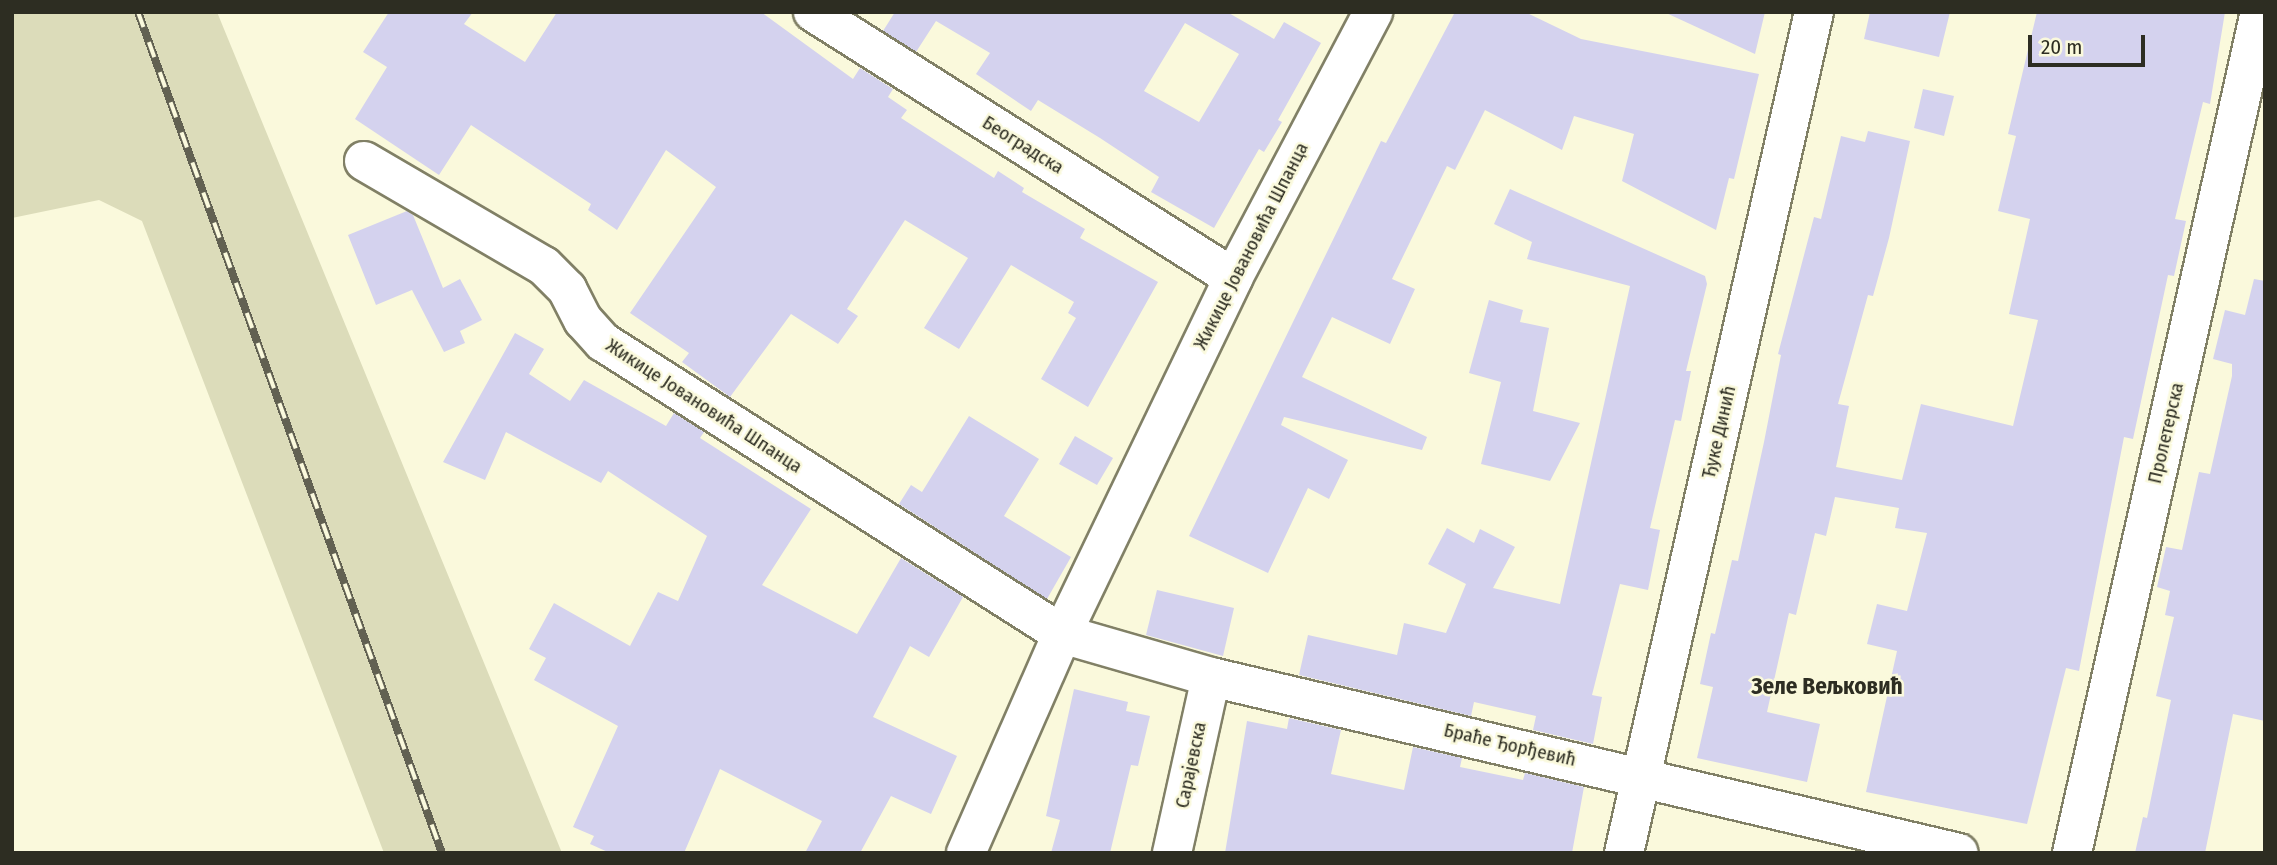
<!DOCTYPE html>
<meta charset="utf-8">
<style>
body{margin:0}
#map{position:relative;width:2277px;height:865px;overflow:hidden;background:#faf9dc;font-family:"Fira Sans Condensed",sans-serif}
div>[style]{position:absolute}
.green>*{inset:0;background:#dcdcba}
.building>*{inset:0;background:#d4d2ee}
.roads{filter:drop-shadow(2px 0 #818066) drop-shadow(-2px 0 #818066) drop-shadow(0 2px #818066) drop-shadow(0 -2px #818066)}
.minor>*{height:38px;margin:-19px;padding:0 19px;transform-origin:19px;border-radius:19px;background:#fff}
.rail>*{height:8px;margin-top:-4px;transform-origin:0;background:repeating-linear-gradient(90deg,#faf9dc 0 16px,#626152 0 32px);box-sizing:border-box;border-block:2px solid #626152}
span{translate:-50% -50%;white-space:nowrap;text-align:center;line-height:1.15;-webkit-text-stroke:5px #faf9dc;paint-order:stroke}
.street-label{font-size:19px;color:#2d2d22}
.quarter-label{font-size:23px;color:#2d2d22;font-weight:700}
.frame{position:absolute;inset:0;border:14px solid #2d2d22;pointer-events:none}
.scale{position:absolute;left:2028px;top:35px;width:117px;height:32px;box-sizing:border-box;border:4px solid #2d2d22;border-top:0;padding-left:9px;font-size:21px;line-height:24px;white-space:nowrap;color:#2d2d22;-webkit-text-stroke:5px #faf9dc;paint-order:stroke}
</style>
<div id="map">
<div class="green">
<i style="clip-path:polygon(12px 12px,217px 12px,562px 853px,384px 853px,142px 221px,99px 200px,12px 218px)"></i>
</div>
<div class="building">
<i style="clip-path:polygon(389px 12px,473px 12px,464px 24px,525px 62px,557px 12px,761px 12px,853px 79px,860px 68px,893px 89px,888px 97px,907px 110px,901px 118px,994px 178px,998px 171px,1024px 188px,1022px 192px,1085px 229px,1080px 238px,1158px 282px,1088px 407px,1041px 379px,1076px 318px,1068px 313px,1074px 302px,1011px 265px,959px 349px,924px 328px,968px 258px,905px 220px,847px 309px,858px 316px,838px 344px,791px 314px,730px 397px,682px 362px,689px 353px,630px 313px,716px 187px,666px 150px,617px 230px,588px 210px,591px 204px,471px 125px,439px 175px,355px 119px,387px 67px,363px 52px)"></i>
<i style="clip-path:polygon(evenodd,895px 12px,1227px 12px,1274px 39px,1284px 22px,1321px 43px,1278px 120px,1282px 122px,1264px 152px,1259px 149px,1214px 228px,1151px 192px,1159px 177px,1100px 138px,1038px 100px,1031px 111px,976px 74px,990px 53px,936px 21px,916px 52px,883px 31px,895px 12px,1185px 23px,1239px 54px,1199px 122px,1144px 91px,1185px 23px)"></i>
<i style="clip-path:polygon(1455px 12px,1525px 12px,1581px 39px,1759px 74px,1734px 179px,1729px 178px,1716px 230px,1622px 181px,1634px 134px,1574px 116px,1562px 150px,1485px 110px,1455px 170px,1447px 166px,1392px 279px,1415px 289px,1390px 344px,1332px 317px,1302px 377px,1427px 437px,1422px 450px,1284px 417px,1281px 425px,1348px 460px,1329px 499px,1308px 488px,1268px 573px,1189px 536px,1381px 141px,1386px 143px)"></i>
<i style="clip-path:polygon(1664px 12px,1765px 12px,1755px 54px)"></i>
<i style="clip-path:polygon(1870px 12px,1950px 12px,1939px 57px,1864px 39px)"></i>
<i style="clip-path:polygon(2037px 12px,2225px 12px,2210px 104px,2203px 102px,2175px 219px,2186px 221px,2174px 276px,2168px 275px,2133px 439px,2124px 437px,2079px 671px,2066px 668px,2027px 824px,1866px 792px,1897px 651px,1867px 644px,1877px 604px,1907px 611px,1927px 533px,1895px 528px,1899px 508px,1835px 497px,1826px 536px,1815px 533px,1796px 615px,1789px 613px,1767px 712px,1820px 724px,1807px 782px,1697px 758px,1713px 687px,1700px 684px,1711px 633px,1715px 634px,1732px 560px,1738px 561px,1764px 442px,1781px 355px,1778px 354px,1814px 217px,1821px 219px,1841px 136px,1865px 142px,1868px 131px,1910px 141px,1889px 238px,1873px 296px,1868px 295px,1838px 404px,1849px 406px,1836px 467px,1902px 480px,1921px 404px,2013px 426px,2038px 320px,2009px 314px,2030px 219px,1998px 211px,2016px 136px,2008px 134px)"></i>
<i style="clip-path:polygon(1923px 89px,1954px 96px,1944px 136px,1914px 128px)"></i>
<i style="clip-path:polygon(1510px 189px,1705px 276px,1707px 284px,1686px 371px,1691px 371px,1681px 421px,1675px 420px,1650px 528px,1660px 530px,1648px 590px,1620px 584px,1592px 695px,1602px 697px,1593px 744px,1533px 730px,1536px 716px,1474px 702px,1471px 716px,1299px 675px,1308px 635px,1397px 655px,1404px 623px,1446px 633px,1466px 584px,1428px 564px,1447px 528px,1474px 543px,1480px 529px,1515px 547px,1493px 588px,1560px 604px,1630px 286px,1527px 259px,1532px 242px,1494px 224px)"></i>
<i style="clip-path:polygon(407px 211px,413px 215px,443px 288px,460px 279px,482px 320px,460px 331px,465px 343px,444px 352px,412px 290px,376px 305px,348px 235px)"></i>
<i style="clip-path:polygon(2254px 279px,2265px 281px,2265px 721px,2233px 714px,2205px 853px,2135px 853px,2143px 817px,2147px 818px,2171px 700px,2156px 696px,2174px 617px,2165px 615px,2170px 591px,2157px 587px,2166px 547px,2182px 550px,2199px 472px,2210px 474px,2232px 376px,2232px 364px,2213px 359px,2225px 310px,2245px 315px)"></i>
<i style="clip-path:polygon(1489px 300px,1523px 310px,1520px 322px,1549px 328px,1533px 411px,1580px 423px,1550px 481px,1481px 464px,1501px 382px,1469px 373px)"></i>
<i style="clip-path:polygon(515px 333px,544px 349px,529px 374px,570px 401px,584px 380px,666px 426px,674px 413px,704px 432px,700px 438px,811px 509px,762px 585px,857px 634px,901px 558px,963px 597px,929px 657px,910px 646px,873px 717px,957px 756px,931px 814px,891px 796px,860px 853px,805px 853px,822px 821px,720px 769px,684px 853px,610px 853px,590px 844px,594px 836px,573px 827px,618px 726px,534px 680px,546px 658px,529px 649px,554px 603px,630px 646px,658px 592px,678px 601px,707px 536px,608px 471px,601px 483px,506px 432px,485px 480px,443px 462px)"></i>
<i style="clip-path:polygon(969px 416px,1039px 459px,1004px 516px,1071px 557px,1047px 599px,899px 504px,911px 485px,922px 492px)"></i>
<i style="clip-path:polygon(1075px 436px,1113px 458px,1097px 485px,1059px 464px)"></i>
<i style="clip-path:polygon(1157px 590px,1234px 608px,1223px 656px,1146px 635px)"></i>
<i style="clip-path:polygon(1074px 689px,1128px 702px,1126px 711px,1150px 716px,1138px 766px,1131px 765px,1110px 853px,1051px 853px,1060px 820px,1046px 816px)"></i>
<i style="clip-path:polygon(1289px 718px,1341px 730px,1331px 774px,1404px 790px,1413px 747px,1462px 758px,1460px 767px,1523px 780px,1525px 773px,1584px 787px,1572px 853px,1225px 853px,1247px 721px,1287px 729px)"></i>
</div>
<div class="roads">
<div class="minor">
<i style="left:813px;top:12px;width:497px;rotate:32.3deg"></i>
<i style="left:364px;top:161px;width:208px;rotate:30.3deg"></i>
<i style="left:544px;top:266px;width:33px;rotate:45deg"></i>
<i style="left:567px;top:289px;width:35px;rotate:63deg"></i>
<i style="left:583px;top:320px;width:30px;rotate:48deg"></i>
<i style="left:603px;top:342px;width:544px;rotate:32.46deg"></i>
<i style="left:1062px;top:634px;width:155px;rotate:16.1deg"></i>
<i style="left:1211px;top:677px;width:768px;rotate:13.24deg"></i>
<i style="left:966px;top:853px;width:239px;rotate:-66.3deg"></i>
<i style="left:1062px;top:634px;width:395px;rotate:-64.3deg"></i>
<i style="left:1233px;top:278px;width:301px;rotate:-62.2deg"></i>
<i style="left:1172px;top:853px;width:180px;rotate:-77.5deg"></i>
<i style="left:1624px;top:853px;width:862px;rotate:-77.27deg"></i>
<i style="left:2072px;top:853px;width:862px;rotate:-77.4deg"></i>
</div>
</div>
<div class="rail">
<i style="left:138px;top:12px;width:894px;rotate:70.13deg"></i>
</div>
<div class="street-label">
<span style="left:1023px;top:145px;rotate:32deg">Београдска</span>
<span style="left:1251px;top:246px;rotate:-63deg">Жикице Јовановића Шпанца</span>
<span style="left:704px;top:406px;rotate:33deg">Жикице Јовановића Шпанца</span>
<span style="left:1719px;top:432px;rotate:-77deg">Ђуке Динић</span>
<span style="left:2166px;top:433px;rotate:-77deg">Пролетерска</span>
<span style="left:1510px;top:745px;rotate:13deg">Браће Ђорђевић</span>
<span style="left:1191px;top:765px;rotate:-78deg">Сарајевска</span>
</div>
<div class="quarter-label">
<span style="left:1827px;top:686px">Зеле Вељковић</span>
</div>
<div class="frame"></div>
<div class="scale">20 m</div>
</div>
